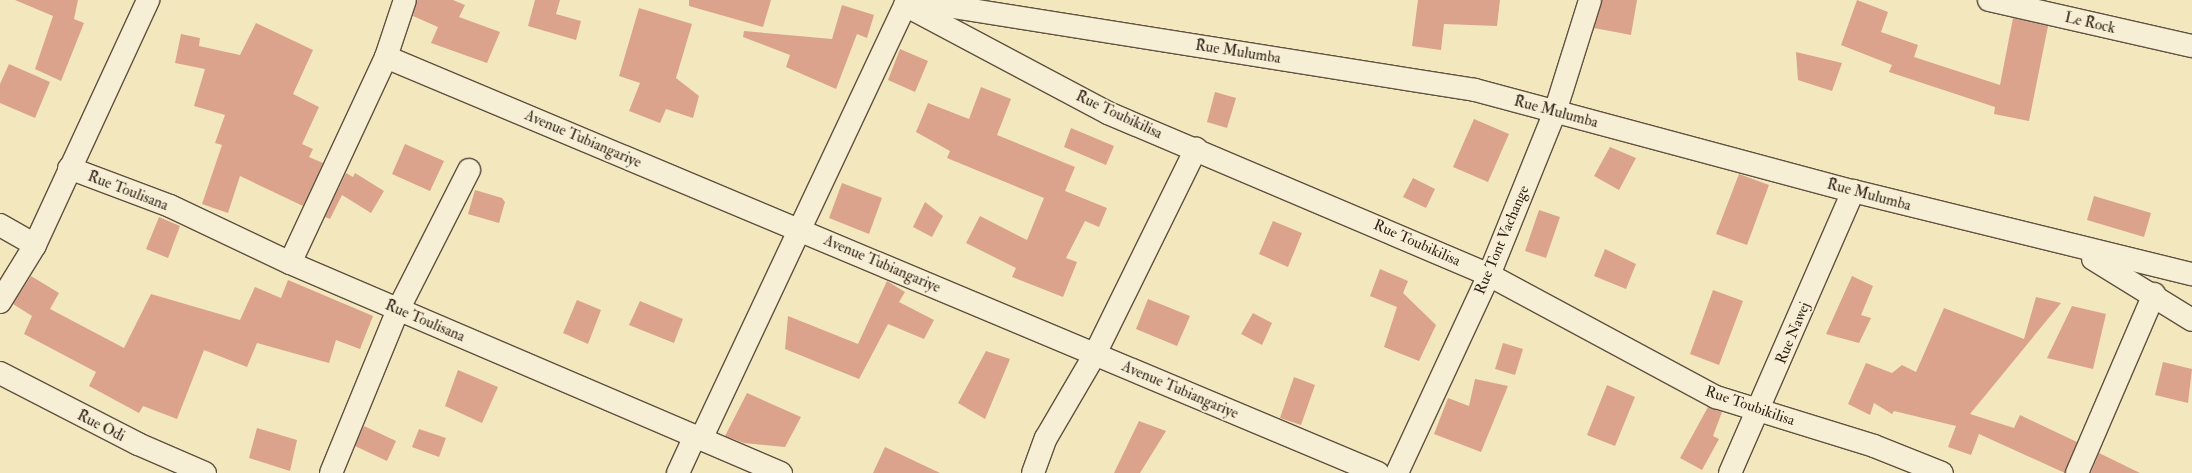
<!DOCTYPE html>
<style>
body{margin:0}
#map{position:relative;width:2192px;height:473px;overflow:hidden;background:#f3e7be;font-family:"IM FELL Double Pica",serif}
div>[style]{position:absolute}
.building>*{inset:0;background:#dba38c}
.roads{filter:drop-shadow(1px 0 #605140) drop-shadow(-1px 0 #605140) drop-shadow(0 1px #605140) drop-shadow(0 -1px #605140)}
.minor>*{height:22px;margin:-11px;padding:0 11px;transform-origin:11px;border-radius:11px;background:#f7efd5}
span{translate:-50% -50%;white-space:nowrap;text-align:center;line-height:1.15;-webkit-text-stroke:3.5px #f7efd5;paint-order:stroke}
.street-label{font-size:15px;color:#2f1f16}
</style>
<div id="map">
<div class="building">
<i style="clip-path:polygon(15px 0,78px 0,74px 19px,84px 23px,61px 81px,35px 69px,53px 16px)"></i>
<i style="clip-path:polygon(417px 0,453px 0,465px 5px,459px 17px,500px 32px,487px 63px,431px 43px,438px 27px,413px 16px)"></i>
<i style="clip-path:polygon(535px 0,560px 0,556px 14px,581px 21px,576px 40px,528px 26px)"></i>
<i style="clip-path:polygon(689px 0,771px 0,763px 27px,689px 6px)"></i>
<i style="clip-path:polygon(1418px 0,1500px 0,1497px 26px,1444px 24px,1441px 50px,1412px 46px)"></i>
<i style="clip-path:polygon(1602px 0,1637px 0,1631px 35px,1594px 28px)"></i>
<i style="clip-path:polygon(1857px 0,1888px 12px,1881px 32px,1918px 45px,1914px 57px,2000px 85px,2013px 18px,2048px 26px,2029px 121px,1994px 114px,1995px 107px,1889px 72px,1892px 65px,1841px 45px)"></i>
<i style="clip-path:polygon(842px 5px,874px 15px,867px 38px,857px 34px,836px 89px,786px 67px,790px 55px,743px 37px,744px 31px,832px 39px)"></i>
<i style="clip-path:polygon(639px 8px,692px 24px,676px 78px,699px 96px,693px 118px,666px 109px,660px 123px,629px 111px,640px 83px,619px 76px)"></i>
<i style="clip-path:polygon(256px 23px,313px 50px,293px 94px,319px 107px,302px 144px,313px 149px,309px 157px,323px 163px,303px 206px,240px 176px,228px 213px,202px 204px,222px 145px,215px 143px,225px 115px,194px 106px,205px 69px,175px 63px,181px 34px,200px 38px,199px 46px,240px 55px)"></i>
<i style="clip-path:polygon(900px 49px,928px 61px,915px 92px,888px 80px)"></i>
<i style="clip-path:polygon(1796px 52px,1842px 63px,1832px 91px,1798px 80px)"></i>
<i style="clip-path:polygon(9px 64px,50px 82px,35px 118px,0 103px,0 84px)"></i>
<i style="clip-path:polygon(981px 87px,1011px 99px,997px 135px,1075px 167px,1065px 191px,1107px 208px,1099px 227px,1085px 221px,1066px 258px,1077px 262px,1063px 297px,1012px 277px,1016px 268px,966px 243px,980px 216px,1027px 240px,1044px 198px,947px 158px,950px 151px,916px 132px,928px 103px,969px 119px)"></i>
<i style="clip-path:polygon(1215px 92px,1236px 98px,1227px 128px,1207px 122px)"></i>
<i style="clip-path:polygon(1474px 119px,1509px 134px,1488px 182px,1453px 167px)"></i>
<i style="clip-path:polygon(1071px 128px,1114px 146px,1106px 165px,1064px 147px)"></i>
<i style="clip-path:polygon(405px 144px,444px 161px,430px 191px,392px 174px)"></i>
<i style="clip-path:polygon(1610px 147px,1636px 158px,1619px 190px,1594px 176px)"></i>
<i style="clip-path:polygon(346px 173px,353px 177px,355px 173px,384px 191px,371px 213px,342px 195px,330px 219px,325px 217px)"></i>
<i style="clip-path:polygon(1739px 174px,1769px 185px,1747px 245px,1716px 234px)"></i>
<i style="clip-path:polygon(1413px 178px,1435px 189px,1426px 208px,1403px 197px)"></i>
<i style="clip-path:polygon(842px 183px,882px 198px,869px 234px,829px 218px)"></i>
<i style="clip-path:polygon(475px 190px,502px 198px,505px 202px,499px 223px,468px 214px)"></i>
<i style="clip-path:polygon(2094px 196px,2151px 213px,2144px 237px,2087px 220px)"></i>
<i style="clip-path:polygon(925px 202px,943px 216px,932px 237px,913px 227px)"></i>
<i style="clip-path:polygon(1539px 210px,1560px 217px,1546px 258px,1525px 251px)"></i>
<i style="clip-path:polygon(159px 217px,180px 226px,168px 258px,146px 249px)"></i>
<i style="clip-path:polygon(1273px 221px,1302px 233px,1288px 267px,1259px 254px)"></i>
<i style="clip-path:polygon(1605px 249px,1636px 264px,1626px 289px,1594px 276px)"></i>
<i style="clip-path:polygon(1380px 269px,1408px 281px,1403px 293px,1436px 325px,1419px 361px,1384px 347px,1397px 307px,1370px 296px)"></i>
<i style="clip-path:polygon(31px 276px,59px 293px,50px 309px,124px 348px,151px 294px,240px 320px,255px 287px,281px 298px,288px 280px,373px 316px,360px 349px,336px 340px,329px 363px,257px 343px,247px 367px,204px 350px,177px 419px,143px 406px,139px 413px,89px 386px,96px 372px,24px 334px,32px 316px,13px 304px)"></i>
<i style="clip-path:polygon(1852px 276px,1873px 286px,1861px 315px,1871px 318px,1859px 343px,1826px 334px)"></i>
<i style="clip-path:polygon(887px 281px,905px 292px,899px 302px,934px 320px,924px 339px,888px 324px,859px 379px,785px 349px,788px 316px,858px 344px)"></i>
<i style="clip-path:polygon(1713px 290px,1743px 301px,1719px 365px,1690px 354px)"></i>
<i style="clip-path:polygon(2036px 297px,2061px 303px,1970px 414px,2014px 428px,2020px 415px,2077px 442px,2065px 473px,1979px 434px,1971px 455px,1948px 447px,1956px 426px,1894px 411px,1892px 414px,1874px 403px,1870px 415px,1848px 404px,1866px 363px,1892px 373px,1902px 365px,1916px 372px,1944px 308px,2024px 339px)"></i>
<i style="clip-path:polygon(1148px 299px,1190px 316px,1177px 346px,1136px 329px)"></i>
<i style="clip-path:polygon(577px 300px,601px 310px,588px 344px,563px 333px)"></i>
<i style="clip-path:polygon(640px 301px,683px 319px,674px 343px,629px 325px)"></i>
<i style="clip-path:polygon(2072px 306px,2106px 314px,2093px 369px,2047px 358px)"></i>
<i style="clip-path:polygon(1253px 313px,1272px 323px,1262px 345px,1241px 334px)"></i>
<i style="clip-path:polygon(1503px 343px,1523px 349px,1515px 375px,1495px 369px)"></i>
<i style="clip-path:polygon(986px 351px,1010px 359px,985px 419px,958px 403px)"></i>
<i style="clip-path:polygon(2163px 362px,2192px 369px,2188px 403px,2155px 395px)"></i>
<i style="clip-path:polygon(458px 370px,498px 387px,482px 423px,445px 406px)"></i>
<i style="clip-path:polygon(1294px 377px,1315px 385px,1301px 425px,1280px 418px)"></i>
<i style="clip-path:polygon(1475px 379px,1508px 386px,1481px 452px,1434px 434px,1448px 398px,1469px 406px)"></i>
<i style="clip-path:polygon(1607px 385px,1635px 397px,1615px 446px,1587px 435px)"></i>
<i style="clip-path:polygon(747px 393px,801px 417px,785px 447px,744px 443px,725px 436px)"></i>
<i style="clip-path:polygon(1708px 407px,1722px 412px,1713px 436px,1719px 439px,1702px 470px,1680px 458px)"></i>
<i style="clip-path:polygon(1139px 421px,1166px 431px,1140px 473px,1114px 473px)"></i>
<i style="clip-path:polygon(364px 426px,396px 441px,387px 461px,355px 446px)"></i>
<i style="clip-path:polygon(257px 428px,297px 440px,290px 471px,249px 458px)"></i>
<i style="clip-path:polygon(419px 429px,446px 438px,439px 457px,412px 447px)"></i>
<i style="clip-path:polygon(885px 447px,940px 473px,873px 473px)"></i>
<i style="clip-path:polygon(2099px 453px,2140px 473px,2091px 473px)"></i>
</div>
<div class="roads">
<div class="minor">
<i style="left:909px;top:0;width:573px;rotate:9.03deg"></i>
<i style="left:1475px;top:90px;width:391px;rotate:15deg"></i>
<i style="left:1853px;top:191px;width:349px;rotate:13.8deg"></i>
<i style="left:1989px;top:0;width:208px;rotate:12.8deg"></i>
<i style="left:905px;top:5px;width:230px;rotate:28deg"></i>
<i style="left:1108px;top:113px;width:414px;rotate:23deg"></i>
<i style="left:1489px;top:275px;width:258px;rotate:28.3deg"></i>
<i style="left:1716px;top:397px;width:165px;rotate:17.2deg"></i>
<i style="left:1874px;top:446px;width:73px;rotate:21.7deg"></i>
<i style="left:386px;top:57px;width:1076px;rotate:22.75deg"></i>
<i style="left:69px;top:168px;width:108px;rotate:20.6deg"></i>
<i style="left:170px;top:206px;width:133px;rotate:25.4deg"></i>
<i style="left:290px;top:263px;width:534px;rotate:23.16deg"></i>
<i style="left:0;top:225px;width:40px;rotate:29.7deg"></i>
<i style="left:2093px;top:259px;width:116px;rotate:31.6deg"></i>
<i style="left:290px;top:263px;width:227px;rotate:-65deg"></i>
<i style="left:386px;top:57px;width:60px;rotate:-71.6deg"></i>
<i style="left:0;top:302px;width:67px;rotate:-58.4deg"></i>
<i style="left:35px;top:245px;width:270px;rotate:-65.2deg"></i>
<i style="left:0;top:373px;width:155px;rotate:27.2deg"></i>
<i style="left:138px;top:444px;width:73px;rotate:23.4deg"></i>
<i style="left:701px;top:439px;width:480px;rotate:-64.8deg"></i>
<i style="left:331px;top:473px;width:176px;rotate:-67.7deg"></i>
<i style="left:398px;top:310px;width:157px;rotate:-63.1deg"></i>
<i style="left:678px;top:473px;width:41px;rotate:-65.3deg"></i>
<i style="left:1033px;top:473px;width:37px;rotate:-70deg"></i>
<i style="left:1046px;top:438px;width:97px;rotate:-59.7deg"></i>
<i style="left:1095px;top:354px;width:229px;rotate:-63.8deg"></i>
<i style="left:1397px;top:473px;width:218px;rotate:-65.1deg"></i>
<i style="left:1489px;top:275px;width:176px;rotate:-68deg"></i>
<i style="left:1555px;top:112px;width:117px;rotate:-72.6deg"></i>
<i style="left:1730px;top:473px;width:308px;rotate:-66.4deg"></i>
<i style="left:2077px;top:473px;width:195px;rotate:-66.7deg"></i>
</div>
</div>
<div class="street-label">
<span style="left:2090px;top:23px;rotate:13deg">Le Rock</span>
<span style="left:1238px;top:52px;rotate:9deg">Rue Mulumba</span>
<span style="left:1556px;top:112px;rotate:15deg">Rue Mulumba</span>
<span style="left:1119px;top:115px;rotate:25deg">Rue Toubikilisa</span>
<span style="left:583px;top:139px;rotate:23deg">Avenue Tubiangariye</span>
<span style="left:128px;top:191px;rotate:21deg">Rue Toulisana</span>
<span style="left:1869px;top:195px;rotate:15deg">Rue Mulumba</span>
<span style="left:1502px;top:240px;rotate:-67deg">Rue Tont Vachange</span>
<span style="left:1417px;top:243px;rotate:24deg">Rue Toubikilisa</span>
<span style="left:882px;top:264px;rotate:23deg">Avenue Tubiangariye</span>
<span style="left:425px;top:321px;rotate:23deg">Rue Toulisana</span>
<span style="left:1793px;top:333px;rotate:-67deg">Rue Nawej</span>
<span style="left:1180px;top:390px;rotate:23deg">Avenue Tubiangariye</span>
<span style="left:1750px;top:406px;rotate:19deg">Rue Toubikilisa</span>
<span style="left:101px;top:426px;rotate:27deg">Rue Odi</span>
</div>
</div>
